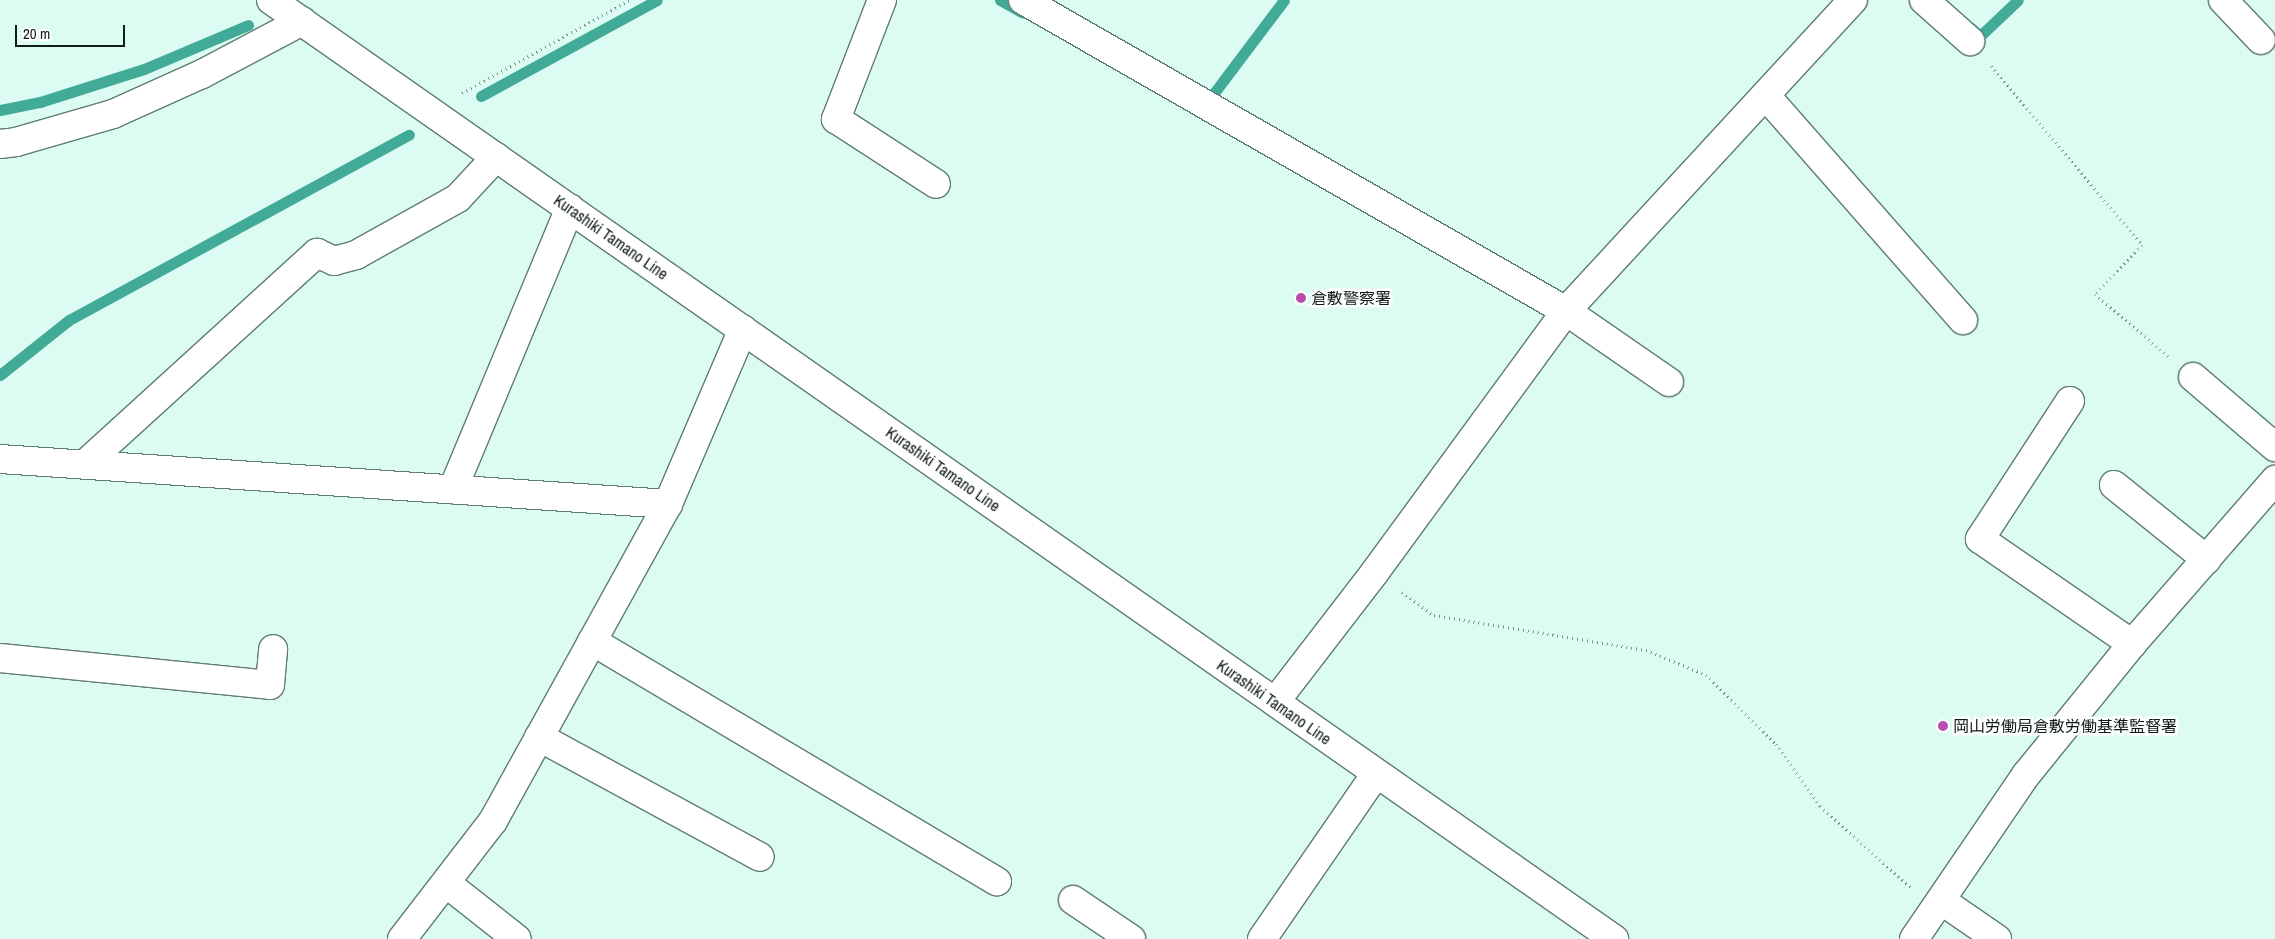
<!DOCTYPE html>
<meta charset="utf-8">
<style>
body{margin:0}
#map{position:relative;width:2275px;height:939px;overflow:hidden;background:#dbfbf3;font-family:"Archivo Narrow","Noto Sans JP",sans-serif}
div>[style]{position:absolute}
.stream>*{height:11px;margin:-5.5px;padding:0 5.5px;transform-origin:5.5px;border-radius:5.5px;background:#42ab98}
.path>*{height:3px;margin-top:-1.5px;transform-origin:0;background:repeating-linear-gradient(90deg,#798f8a 0 1px,transparent 0 5px)}
.roads{filter:drop-shadow(1px 0 #607c76) drop-shadow(-1px 0 #607c76) drop-shadow(0 1px #607c76) drop-shadow(0 -1px #607c76)}
.street>*{height:28px;margin:-14px;padding:0 14px;transform-origin:14px;border-radius:14px;background:#fff}
.primary>*{height:28px;margin:-14px;padding:0 14px;transform-origin:14px;border-radius:14px;background:#fff}
.dots>*{width:14px;height:14px;translate:-50% -50%;box-sizing:border-box;border:2px solid #fff;border-radius:50%}
span{translate:-50% -50%;white-space:nowrap;text-align:center;line-height:1.15;-webkit-text-stroke:5px #fff;paint-order:stroke}
.street-label{font-size:16px;color:#101c19}
.poi-label{font-size:16px;color:#101c19}
.left{translate:0 -50%;text-align:left}
.scale{position:absolute;left:15px;top:25px;width:110px;height:22px;box-sizing:border-box;border:2px solid #101c19;border-top:0;padding-left:6px;font-size:15px;line-height:18px;white-space:nowrap;color:#101c19;-webkit-text-stroke:4px #fff;paint-order:stroke}
</style>
<div id="map">
<div class="stream">
<i style="left:1000px;top:0;width:26px;rotate:29deg"></i>
<i style="left:1971px;top:28px;width:12px;rotate:42deg"></i>
<i style="left:1980px;top:36px;width:52px;rotate:-43.5deg"></i>
<i style="left:1214px;top:93px;width:116px;rotate:-53deg"></i>
<i style="left:481px;top:96px;width:200px;rotate:-28.6deg"></i>
<i style="left:0;top:110px;width:41px;rotate:-11.3deg"></i>
<i style="left:40px;top:102px;width:109px;rotate:-17.6deg"></i>
<i style="left:144px;top:69px;width:113px;rotate:-22.9deg"></i>
<i style="left:0;top:375px;width:88px;rotate:-38.6deg"></i>
<i style="left:69px;top:320px;width:387px;rotate:-28.6deg"></i>
</div>
<div class="path">
<i style="left:1991px;top:66px;width:234px;rotate:49.8deg"></i>
<i style="left:2142px;top:245px;width:68px;rotate:133.8deg"></i>
<i style="left:2095px;top:294px;width:97px;rotate:40.4deg"></i>
<i style="left:462px;top:93px;width:192px;rotate:-29deg"></i>
<i style="left:1402px;top:592px;width:39px;rotate:36deg"></i>
<i style="left:1434px;top:615px;width:215px;rotate:9.4deg"></i>
<i style="left:1646px;top:650px;width:65px;rotate:22.6deg"></i>
<i style="left:1706px;top:675px;width:98px;rotate:44.6deg"></i>
<i style="left:1776px;top:744px;width:76px;rotate:54.6deg"></i>
<i style="left:1820px;top:806px;width:122px;rotate:42deg"></i>
</div>
<div class="roads">
<div class="street">
<i style="left:882px;top:0;width:128px;rotate:111.1deg"></i>
<i style="left:836px;top:119px;width:119px;rotate:33deg"></i>
<i style="left:1023px;top:0;width:626px;rotate:29.8deg"></i>
<i style="left:1566px;top:311px;width:125px;rotate:34.6deg"></i>
<i style="left:1924px;top:0;width:62px;rotate:41.7deg"></i>
<i style="left:2223px;top:0;width:55px;rotate:46.5deg"></i>
<i style="left:1767px;top:97px;width:297px;rotate:48.7deg"></i>
<i style="left:0;top:144px;width:16px;rotate:-7deg"></i>
<i style="left:16px;top:142px;width:101px;rotate:-16.1deg"></i>
<i style="left:113px;top:114px;width:98px;rotate:-24.2deg"></i>
<i style="left:202px;top:74px;width:113px;rotate:-27.9deg"></i>
<i style="left:2193px;top:377px;width:108px;rotate:40.5deg"></i>
<i style="left:2070px;top:401px;width:165px;rotate:123.1deg"></i>
<i style="left:1980px;top:539px;width:185px;rotate:34.6deg"></i>
<i style="left:0;top:459px;width:670px;rotate:3.85deg"></i>
<i style="left:85px;top:464px;width:314px;rotate:-42.3deg"></i>
<i style="left:317px;top:253px;width:19px;rotate:25deg"></i>
<i style="left:334px;top:261px;width:23px;rotate:-15deg"></i>
<i style="left:356px;top:255px;width:117px;rotate:-29.2deg"></i>
<i style="left:458px;top:198px;width:56px;rotate:-47.2deg"></i>
<i style="left:2114px;top:485px;width:119px;rotate:38.9deg"></i>
<i style="left:453px;top:489px;width:304px;rotate:-67.4deg"></i>
<i style="left:592px;top:641px;width:471px;rotate:30.7deg"></i>
<i style="left:0;top:658px;width:271px;rotate:5.7deg"></i>
<i style="left:270px;top:685px;width:36px;rotate:-85deg"></i>
<i style="left:1275px;top:702px;width:164px;rotate:-52.4deg"></i>
<i style="left:1375px;top:572px;width:323px;rotate:-53.8deg"></i>
<i style="left:1566px;top:311px;width:423px;rotate:-47.3deg"></i>
<i style="left:539px;top:737px;width:251px;rotate:28.5deg"></i>
<i style="left:446px;top:883px;width:90px;rotate:38.3deg"></i>
<i style="left:1073px;top:900px;width:70px;rotate:33.9deg"></i>
<i style="left:1942px;top:901px;width:67px;rotate:34.6deg"></i>
<i style="left:402px;top:939px;width:149px;rotate:-52.4deg"></i>
<i style="left:493px;top:821px;width:362px;rotate:-61.1deg"></i>
<i style="left:668px;top:504px;width:190px;rotate:-66.8deg"></i>
<i style="left:1262px;top:939px;width:201px;rotate:-55.4deg"></i>
<i style="left:1914px;top:939px;width:199px;rotate:-55.7deg"></i>
<i style="left:2026px;top:775px;width:169px;rotate:-51deg"></i>
<i style="left:2132px;top:644px;width:218px;rotate:-48.9deg"></i>
</div>
<div class="primary">
<i style="left:271px;top:0;width:1639px;rotate:34.96deg"></i>
</div>
</div>
<div class="dots">
<i style="left:1301px;top:298px;background:#b94cac"></i>
<i style="left:1943px;top:726px;background:#b94cac"></i>
</div>
<div class="street-label">
<span style="left:611px;top:237px;rotate:35deg">Kurashiki Tamano Line</span>
<span style="left:943px;top:469px;rotate:35deg">Kurashiki Tamano Line</span>
<span style="left:1274px;top:702px;rotate:35deg">Kurashiki Tamano Line</span>
</div>
<div class="poi-label">
<span class="left" style="left:1311px;top:298px">倉敷警察署</span>
<span class="left" style="left:1953px;top:726px">岡山労働局倉敷労働基準監督署</span>
</div>
<div class="scale">20 m</div>
</div>
